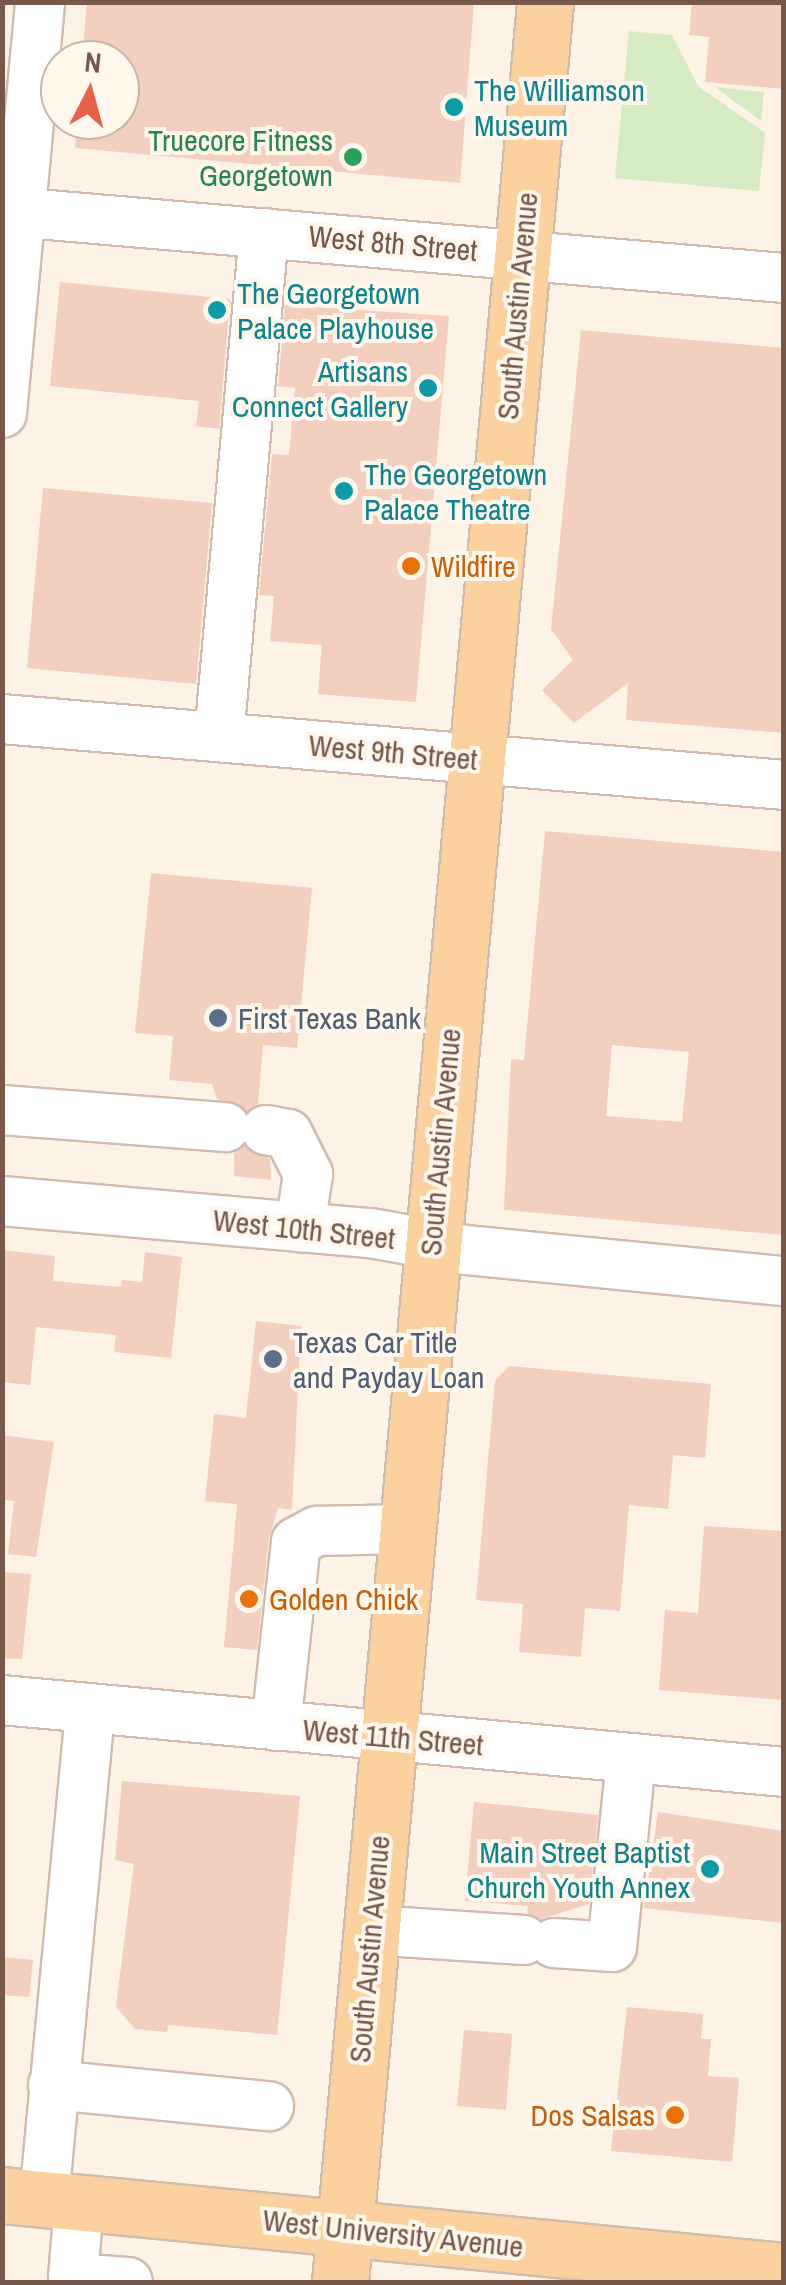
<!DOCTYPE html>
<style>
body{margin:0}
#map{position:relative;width:786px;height:2285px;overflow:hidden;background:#fcf2e6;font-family:"Archivo Narrow",sans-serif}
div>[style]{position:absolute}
.green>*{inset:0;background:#d6eac4}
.building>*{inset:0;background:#f2cfbe}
.roads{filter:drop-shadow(2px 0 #d0bbae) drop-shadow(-2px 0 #d0bbae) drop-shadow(0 2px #d0bbae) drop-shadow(0 -2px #d0bbae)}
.minor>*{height:48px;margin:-24px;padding:0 24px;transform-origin:24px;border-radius:24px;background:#fff}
.major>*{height:55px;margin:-27.5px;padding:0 27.5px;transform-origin:27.5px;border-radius:27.5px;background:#fbd29f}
.dots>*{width:28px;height:28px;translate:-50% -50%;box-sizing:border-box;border:5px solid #fff6ec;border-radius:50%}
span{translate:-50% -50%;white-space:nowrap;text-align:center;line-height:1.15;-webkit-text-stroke:8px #fff6ec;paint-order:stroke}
.culture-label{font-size:30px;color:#0d838f}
.left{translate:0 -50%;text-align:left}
.right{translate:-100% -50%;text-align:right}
.leisure-label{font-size:30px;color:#27864d}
.street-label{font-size:30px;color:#76574a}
.food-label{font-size:30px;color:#c56008}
.service-label{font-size:30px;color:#4e5e75}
.frame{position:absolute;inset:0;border:5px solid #76574a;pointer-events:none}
.north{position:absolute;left:40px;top:40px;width:100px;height:100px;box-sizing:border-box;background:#fff6ec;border:2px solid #c8b6ab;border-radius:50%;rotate:6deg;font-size:28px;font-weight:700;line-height:40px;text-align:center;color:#76574a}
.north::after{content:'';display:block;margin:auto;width:35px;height:45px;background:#e6634b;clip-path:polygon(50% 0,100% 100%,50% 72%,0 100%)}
</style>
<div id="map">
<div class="green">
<i style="clip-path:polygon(629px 31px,672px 35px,698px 86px,765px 133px,759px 191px,615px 178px)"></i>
<i style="clip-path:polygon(715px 87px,764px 92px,761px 121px)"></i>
</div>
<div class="building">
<i style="clip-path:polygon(87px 2px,474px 2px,460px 183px,75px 148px,77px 120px,120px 120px,120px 60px,82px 60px)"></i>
<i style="clip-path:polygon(692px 2px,784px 2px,784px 89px,705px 82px,709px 37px,689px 35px)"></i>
<i style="clip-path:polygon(60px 282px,230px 299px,219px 429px,196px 426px,199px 401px,50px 386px)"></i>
<i style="clip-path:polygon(285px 305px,449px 316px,416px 702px,318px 694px,322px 645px,270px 641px,274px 596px,259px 595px,272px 454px,289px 455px,295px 388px,278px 386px)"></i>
<i style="clip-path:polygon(581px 330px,784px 348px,784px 733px,626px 720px,628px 683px,574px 723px,542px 690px,573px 660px,551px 629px)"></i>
<i style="clip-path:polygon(43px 488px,212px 503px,196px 684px,27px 668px)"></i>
<i style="clip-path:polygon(evenodd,545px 831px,784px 852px,784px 1235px,504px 1210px,511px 1059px,524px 1060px,545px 831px,612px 1045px,689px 1052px,682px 1122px,606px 1116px,612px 1045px)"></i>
<i style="clip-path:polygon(151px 873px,312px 888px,297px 1048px,263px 1045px,258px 1104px,246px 1111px,217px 1099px,212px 1084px,169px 1080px,173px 1036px,135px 1033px)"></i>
<i style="clip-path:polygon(244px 1146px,270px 1159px,271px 1180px,234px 1176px,234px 1153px)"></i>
<i style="clip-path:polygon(2px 1250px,55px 1256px,53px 1281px,121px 1287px,122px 1280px,142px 1282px,145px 1252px,182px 1257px,171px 1358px,114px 1352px,116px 1335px,36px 1327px,30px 1385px,2px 1382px)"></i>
<i style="clip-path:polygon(256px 1321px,301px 1326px,292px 1510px,278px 1508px,269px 1538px,257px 1650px,224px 1647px,237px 1504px,205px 1501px,214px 1414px,246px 1418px)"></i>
<i style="clip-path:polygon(509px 1366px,711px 1384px,705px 1458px,673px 1455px,668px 1509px,629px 1505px,620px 1611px,585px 1608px,581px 1657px,519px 1652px,523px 1604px,476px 1600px,495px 1381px)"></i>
<i style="clip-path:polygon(2px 1435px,54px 1442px,36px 1557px,8px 1554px,14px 1501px,2px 1500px)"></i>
<i style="clip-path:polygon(704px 1526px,784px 1531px,784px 1700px,659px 1690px,665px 1610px,698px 1613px)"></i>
<i style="clip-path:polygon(2px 1572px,31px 1574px,22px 1659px,2px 1658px)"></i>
<i style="clip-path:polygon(122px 1781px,300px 1796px,277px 2035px,168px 2025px,167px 2032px,135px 2029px,116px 2007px,134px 1864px,115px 1860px)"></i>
<i style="clip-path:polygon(474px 1802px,598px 1815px,589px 1904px,541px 1919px,527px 1913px,528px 1906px,465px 1901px)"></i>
<i style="clip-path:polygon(658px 1812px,784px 1831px,784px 1923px,644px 1908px)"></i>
<i style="clip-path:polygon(2px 1957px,33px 1960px,29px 1997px,2px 1995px)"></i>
<i style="clip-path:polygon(627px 2007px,703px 2014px,701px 2039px,711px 2039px,708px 2076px,739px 2078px,732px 2162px,611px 2151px)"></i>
<i style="clip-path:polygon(464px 2030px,512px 2034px,506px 2110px,457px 2106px)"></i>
</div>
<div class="roads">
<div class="minor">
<i style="left:2px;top:211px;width:785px;rotate:4.9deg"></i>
<i style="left:2px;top:413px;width:413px;rotate:-84.7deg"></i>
<i style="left:2px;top:719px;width:785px;rotate:4.82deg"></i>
<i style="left:219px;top:737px;width:506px;rotate:-84.9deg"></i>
<i style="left:2px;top:1110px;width:224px;rotate:4.4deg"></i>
<i style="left:266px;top:1130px;width:22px;rotate:10deg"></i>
<i style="left:288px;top:1134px;width:45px;rotate:63.4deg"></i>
<i style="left:308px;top:1174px;width:54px;rotate:98.6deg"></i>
<i style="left:2px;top:1201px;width:369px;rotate:5deg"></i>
<i style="left:370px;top:1233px;width:97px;rotate:10deg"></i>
<i style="left:466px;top:1250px;width:320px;rotate:5.6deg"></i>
<i style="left:2px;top:1700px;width:785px;rotate:5.26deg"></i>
<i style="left:276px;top:1726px;width:185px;rotate:-83.8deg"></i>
<i style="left:296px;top:1542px;width:24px;rotate:-28deg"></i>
<i style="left:317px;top:1531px;width:88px;rotate:-1.3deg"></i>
<i style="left:370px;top:1930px;width:154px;rotate:3.7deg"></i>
<i style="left:554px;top:1943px;width:58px;rotate:3.9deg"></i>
<i style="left:612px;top:1947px;width:189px;rotate:-84.2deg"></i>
<i style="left:53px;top:2085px;width:217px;rotate:5.6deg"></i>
<i style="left:44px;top:2199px;width:493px;rotate:-84.6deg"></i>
<i style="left:79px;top:2203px;width:75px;rotate:94.6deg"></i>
<i style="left:73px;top:2278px;width:55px;rotate:4.2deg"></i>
</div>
<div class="major">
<i style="left:2px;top:2195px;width:786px;rotate:5.55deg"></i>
<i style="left:340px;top:2282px;width:2289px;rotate:-84.86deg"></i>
</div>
</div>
<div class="dots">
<i style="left:454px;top:107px;background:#0f9aa8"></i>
<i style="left:353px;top:157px;background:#2e9e5b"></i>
<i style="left:217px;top:310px;background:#0f9aa8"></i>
<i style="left:428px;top:388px;background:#0f9aa8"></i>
<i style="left:344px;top:491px;background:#0f9aa8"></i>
<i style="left:411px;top:566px;background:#e8710a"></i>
<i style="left:218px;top:1018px;background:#5c6f8a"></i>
<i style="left:273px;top:1359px;background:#5c6f8a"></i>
<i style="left:249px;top:1599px;background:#e8710a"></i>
<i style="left:710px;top:1869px;background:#0f9aa8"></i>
<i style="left:675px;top:2115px;background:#e8710a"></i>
</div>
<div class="culture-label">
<span class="left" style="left:474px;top:107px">The Williamson<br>Museum</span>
<span class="left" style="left:237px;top:310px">The Georgetown<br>Palace Playhouse</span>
<span class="right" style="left:408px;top:388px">Artisans<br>Connect Gallery</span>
<span class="left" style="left:364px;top:491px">The Georgetown<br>Palace Theatre</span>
<span class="right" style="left:690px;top:1869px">Main Street Baptist<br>Church Youth Annex</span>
</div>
<div class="leisure-label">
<span class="right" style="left:333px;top:157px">Truecore Fitness<br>Georgetown</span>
</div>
<div class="street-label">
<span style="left:393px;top:243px;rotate:5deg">West 8th Street</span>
<span style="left:517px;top:306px;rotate:-85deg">South Austin Avenue</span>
<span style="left:393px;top:752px;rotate:5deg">West 9th Street</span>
<span style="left:440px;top:1142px;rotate:-85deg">South Austin Avenue</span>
<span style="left:304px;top:1229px;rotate:6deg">West 10th Street</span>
<span style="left:393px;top:1737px;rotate:5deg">West 11th Street</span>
<span style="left:369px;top:1949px;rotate:-85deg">South Austin Avenue</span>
<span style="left:393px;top:2233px;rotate:6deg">West University Avenue</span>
</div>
<div class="food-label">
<span class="left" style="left:431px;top:566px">Wildfire</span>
<span class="left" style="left:269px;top:1599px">Golden Chick</span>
<span class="right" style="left:655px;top:2115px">Dos Salsas</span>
</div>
<div class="service-label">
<span class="left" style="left:238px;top:1018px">First Texas Bank</span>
<span class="left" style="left:293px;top:1359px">Texas Car Title<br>and Payday Loan</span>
</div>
<div class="frame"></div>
<div class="north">N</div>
</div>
